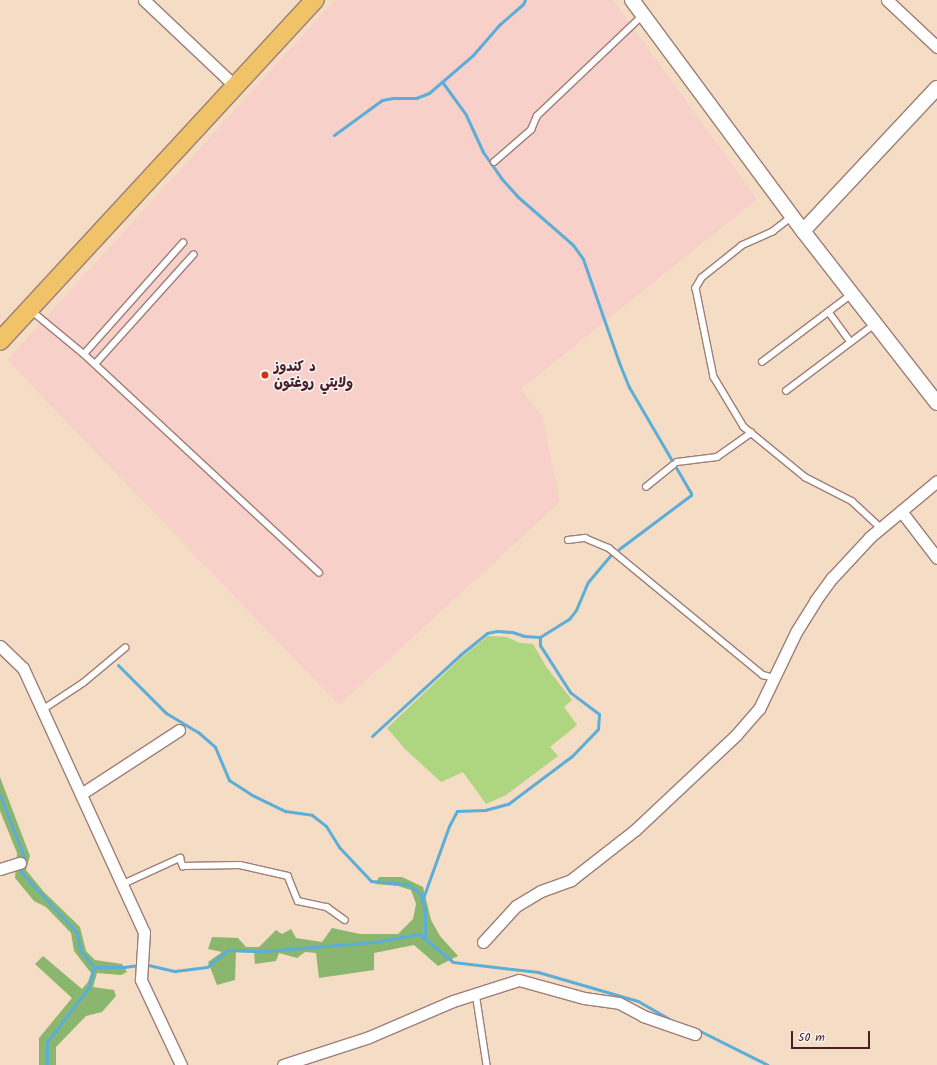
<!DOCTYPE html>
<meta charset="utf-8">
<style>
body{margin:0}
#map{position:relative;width:937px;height:1065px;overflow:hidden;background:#f4ddc4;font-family:Kalam,"Playpen Sans Arabic",sans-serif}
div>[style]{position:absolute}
.built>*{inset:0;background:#f7d0c9}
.green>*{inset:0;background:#aed57f}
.forest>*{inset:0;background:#8ab66e}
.stream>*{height:3px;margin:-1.5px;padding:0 1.5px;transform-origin:1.5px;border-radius:1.5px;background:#5caed8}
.roads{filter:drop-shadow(1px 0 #9f7e78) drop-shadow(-1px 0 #9f7e78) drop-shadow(0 1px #9f7e78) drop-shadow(0 -1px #9f7e78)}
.service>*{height:5.5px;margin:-2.75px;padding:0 2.75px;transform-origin:2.75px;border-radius:2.75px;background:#fff}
.minor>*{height:11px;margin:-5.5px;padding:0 5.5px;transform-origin:5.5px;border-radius:5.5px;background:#fff}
.tertiary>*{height:14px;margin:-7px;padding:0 7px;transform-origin:7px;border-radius:7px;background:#fff}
.trunk>*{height:18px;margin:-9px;padding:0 9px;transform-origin:9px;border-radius:9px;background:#f1c369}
.dots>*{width:11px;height:11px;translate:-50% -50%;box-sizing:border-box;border:2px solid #f6f6f2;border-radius:50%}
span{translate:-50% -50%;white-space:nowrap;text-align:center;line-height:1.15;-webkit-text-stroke:3px #f6f6f2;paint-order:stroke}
.poi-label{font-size:14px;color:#4a1f2b;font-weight:700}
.left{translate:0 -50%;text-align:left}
.scale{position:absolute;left:791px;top:1031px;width:79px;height:18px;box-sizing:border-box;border:2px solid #4a1f2b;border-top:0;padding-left:5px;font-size:12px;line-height:14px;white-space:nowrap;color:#4a1f2b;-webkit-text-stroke:3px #f6f6f2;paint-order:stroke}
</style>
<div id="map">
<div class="built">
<i style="clip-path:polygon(335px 0,613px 0,757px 199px,521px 389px,542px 416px,560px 502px,339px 705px,7px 360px)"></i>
</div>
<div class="green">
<i style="clip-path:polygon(488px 636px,507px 637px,520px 643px,533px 644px,547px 668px,572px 700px,564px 707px,577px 725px,550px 747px,558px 756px,506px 795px,486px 804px,463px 772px,441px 782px,405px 749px,387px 728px,460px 659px)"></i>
</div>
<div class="forest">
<i style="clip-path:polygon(0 777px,30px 856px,26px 870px,44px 892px,80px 927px,86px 951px,95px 960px,122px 964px,127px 972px,121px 975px,97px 973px,93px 987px,114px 990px,116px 996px,102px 1012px,86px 1016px,56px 1047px,56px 1065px,39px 1065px,39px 1038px,72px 998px,35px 964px,43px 956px,82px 989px,88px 982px,91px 973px,74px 951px,71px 933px,46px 907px,34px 901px,15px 878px,17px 853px,0 811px)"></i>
<i style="clip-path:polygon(379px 877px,402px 877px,423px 887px,431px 920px,440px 936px,458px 956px,438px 966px,414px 945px,374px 953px,374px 970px,319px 978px,316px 953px,305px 952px,297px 958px,279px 953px,276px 961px,255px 964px,254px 953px,236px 952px,235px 980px,217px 985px,208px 962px,222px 952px,208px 949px,212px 937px,238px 938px,246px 947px,259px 947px,276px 930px,282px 934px,291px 929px,296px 938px,322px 942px,332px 928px,360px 934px,398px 934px,413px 919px,416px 904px,411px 890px,398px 886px,375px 884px)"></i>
</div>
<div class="stream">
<i style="left:443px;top:83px;width:39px;rotate:54deg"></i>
<i style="left:466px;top:115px;width:41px;rotate:65.3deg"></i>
<i style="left:483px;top:152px;width:32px;rotate:55deg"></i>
<i style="left:501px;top:178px;width:24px;rotate:48deg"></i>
<i style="left:517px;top:196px;width:74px;rotate:41.2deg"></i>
<i style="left:573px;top:245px;width:17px;rotate:54deg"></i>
<i style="left:583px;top:259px;width:112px;rotate:70.8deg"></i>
<i style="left:620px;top:365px;width:24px;rotate:68deg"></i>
<i style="left:629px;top:387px;width:123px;rotate:59.7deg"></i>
<i style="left:691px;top:493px;width:2px;rotate:90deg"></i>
<i style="left:691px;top:495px;width:90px;rotate:143.1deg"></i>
<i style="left:334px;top:135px;width:59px;rotate:-36.1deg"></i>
<i style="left:382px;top:100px;width:11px;rotate:-10deg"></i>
<i style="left:393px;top:98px;width:23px"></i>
<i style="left:416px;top:98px;width:14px;rotate:-21deg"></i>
<i style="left:429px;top:93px;width:58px;rotate:-40.8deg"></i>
<i style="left:473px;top:55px;width:40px;rotate:-49deg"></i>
<i style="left:499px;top:25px;width:32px;rotate:-41deg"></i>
<i style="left:523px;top:4px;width:4px;rotate:-63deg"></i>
<i style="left:118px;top:665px;width:68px;rotate:45deg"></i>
<i style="left:166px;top:713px;width:37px;rotate:31deg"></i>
<i style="left:198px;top:732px;width:23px;rotate:41deg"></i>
<i style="left:215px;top:747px;width:36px;rotate:67deg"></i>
<i style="left:229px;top:780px;width:27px;rotate:33deg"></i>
<i style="left:252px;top:795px;width:37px;rotate:26deg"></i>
<i style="left:285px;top:811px;width:27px;rotate:8deg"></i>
<i style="left:312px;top:815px;width:18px;rotate:38deg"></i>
<i style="left:326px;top:826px;width:25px;rotate:58deg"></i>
<i style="left:339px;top:847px;width:47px;rotate:46.7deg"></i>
<i style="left:371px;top:881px;width:37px;rotate:5deg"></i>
<i style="left:408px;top:884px;width:15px;rotate:37deg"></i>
<i style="left:420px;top:893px;width:18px;rotate:74deg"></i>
<i style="left:425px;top:910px;width:29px;rotate:90deg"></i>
<i style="left:372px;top:736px;width:120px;rotate:-42.6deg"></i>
<i style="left:460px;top:655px;width:35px;rotate:-39deg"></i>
<i style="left:487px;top:633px;width:10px;rotate:-11deg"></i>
<i style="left:497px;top:631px;width:15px;rotate:4deg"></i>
<i style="left:512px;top:632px;width:13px;rotate:18deg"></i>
<i style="left:524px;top:636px;width:16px;rotate:4deg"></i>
<i style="left:0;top:795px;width:66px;rotate:68.8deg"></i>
<i style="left:24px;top:857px;width:15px;rotate:101deg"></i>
<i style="left:21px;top:872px;width:83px;rotate:47.4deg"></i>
<i style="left:77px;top:933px;width:17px;rotate:80deg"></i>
<i style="left:80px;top:950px;width:22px;rotate:51deg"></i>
<i style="left:94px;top:967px;width:21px;rotate:104deg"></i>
<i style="left:89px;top:987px;width:69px;rotate:127.4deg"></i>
<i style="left:47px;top:1042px;width:23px;rotate:90deg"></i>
<i style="left:422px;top:901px;width:80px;rotate:-70.2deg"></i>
<i style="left:449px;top:826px;width:17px;rotate:-62deg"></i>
<i style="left:457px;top:811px;width:28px;rotate:-2deg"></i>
<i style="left:485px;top:810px;width:24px;rotate:-15deg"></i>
<i style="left:508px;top:804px;width:80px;rotate:-36.9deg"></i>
<i style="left:572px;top:756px;width:37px;rotate:-46deg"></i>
<i style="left:598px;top:729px;width:15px;rotate:-86deg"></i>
<i style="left:599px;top:714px;width:36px;rotate:-143deg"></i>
<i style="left:570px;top:692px;width:56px;rotate:-122.6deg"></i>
<i style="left:540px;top:645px;width:8px;rotate:-90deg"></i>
<i style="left:540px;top:637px;width:34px;rotate:-32deg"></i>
<i style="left:569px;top:619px;width:11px;rotate:-52deg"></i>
<i style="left:576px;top:610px;width:30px;rotate:-67deg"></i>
<i style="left:588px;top:582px;width:35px;rotate:-50deg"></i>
<i style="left:144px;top:964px;width:32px;rotate:13deg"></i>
<i style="left:175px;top:971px;width:32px;rotate:-7deg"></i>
<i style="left:207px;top:967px;width:27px;rotate:-39deg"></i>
<i style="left:228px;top:950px;width:37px;rotate:2deg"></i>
<i style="left:265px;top:951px;width:110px;rotate:-4.7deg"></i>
<i style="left:375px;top:942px;width:45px;rotate:-10.3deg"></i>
<i style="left:419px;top:934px;width:44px;rotate:39.5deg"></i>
<i style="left:453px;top:962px;width:86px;rotate:6.7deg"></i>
<i style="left:538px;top:972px;width:104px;rotate:16.2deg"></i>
<i style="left:638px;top:1001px;width:39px;rotate:30deg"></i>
<i style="left:94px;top:967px;width:30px"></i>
<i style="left:124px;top:967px;width:15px;rotate:-8deg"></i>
<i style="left:696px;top:1029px;width:80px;rotate:26.6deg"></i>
</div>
<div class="roads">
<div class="service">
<i style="left:494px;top:162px;width:49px;rotate:-40.9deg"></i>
<i style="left:531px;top:130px;width:15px;rotate:-67deg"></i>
<i style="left:537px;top:116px;width:146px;rotate:-43.6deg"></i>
<i style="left:792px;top:217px;width:24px;rotate:142deg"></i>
<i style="left:773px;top:232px;width:34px;rotate:156deg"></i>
<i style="left:742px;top:246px;width:51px;rotate:141.3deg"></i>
<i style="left:702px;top:278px;width:12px;rotate:121deg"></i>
<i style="left:696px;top:288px;width:91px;rotate:78.6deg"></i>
<i style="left:714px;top:377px;width:58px;rotate:59deg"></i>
<i style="left:744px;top:427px;width:79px;rotate:39.3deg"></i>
<i style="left:805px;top:477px;width:53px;rotate:27.1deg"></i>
<i style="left:852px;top:501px;width:40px;rotate:43deg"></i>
<i style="left:32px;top:311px;width:67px;rotate:39.6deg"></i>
<i style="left:84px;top:354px;width:321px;rotate:42.9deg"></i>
<i style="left:829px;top:312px;width:37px;rotate:54deg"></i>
<i style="left:84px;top:354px;width:149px;rotate:-48.3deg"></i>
<i style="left:762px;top:362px;width:113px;rotate:-37.1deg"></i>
<i style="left:95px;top:364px;width:147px;rotate:-48deg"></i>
<i style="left:786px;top:391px;width:111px;rotate:-37deg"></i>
<i style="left:677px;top:462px;width:40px;rotate:-7.1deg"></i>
<i style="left:717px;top:457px;width:42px;rotate:-35.2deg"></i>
<i style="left:646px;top:487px;width:35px;rotate:-39deg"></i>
<i style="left:568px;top:540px;width:17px;rotate:-7deg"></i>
<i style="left:585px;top:538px;width:26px;rotate:23deg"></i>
<i style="left:609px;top:548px;width:200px;rotate:39.5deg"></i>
<i style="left:763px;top:675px;width:11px;rotate:15deg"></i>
<i style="left:42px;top:710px;width:49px;rotate:-33.4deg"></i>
<i style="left:83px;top:683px;width:55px;rotate:-39.8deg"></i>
<i style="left:123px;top:884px;width:63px;rotate:-24.5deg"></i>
<i style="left:180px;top:858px;width:9px;rotate:69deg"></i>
<i style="left:183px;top:866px;width:57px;rotate:-1deg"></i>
<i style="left:240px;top:865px;width:49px;rotate:12.9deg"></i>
<i style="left:288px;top:876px;width:27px;rotate:68deg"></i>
<i style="left:298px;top:901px;width:30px;rotate:12deg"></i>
<i style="left:327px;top:907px;width:22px;rotate:36deg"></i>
<i style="left:476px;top:993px;width:73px;rotate:81.3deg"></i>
</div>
<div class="minor">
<i style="left:144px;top:0;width:127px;rotate:43.4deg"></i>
<i style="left:887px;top:0;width:69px;rotate:43.2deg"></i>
<i style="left:901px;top:511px;width:59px;rotate:52.5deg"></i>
<i style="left:0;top:646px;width:32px;rotate:44deg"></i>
<i style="left:23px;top:668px;width:290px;rotate:65.4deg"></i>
<i style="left:144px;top:932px;width:48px;rotate:93.6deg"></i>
<i style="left:141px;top:980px;width:94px;rotate:64.8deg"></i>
<i style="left:81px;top:794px;width:117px;rotate:-33.1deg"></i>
<i style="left:0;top:869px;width:21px;rotate:-17deg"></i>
<i style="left:483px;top:942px;width:49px;rotate:-47.5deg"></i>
<i style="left:516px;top:906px;width:29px;rotate:-31deg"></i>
<i style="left:541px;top:891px;width:32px;rotate:-20deg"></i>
<i style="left:571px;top:880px;width:81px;rotate:-38deg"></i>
<i style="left:635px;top:830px;width:139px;rotate:-43.2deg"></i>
<i style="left:736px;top:735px;width:35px;rotate:-49deg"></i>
<i style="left:759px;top:709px;width:85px;rotate:-64.3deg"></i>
<i style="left:796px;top:632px;width:36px;rotate:-58deg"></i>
<i style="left:815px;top:601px;width:29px;rotate:-54deg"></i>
<i style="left:832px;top:578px;width:56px;rotate:-47.2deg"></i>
<i style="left:870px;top:537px;width:87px;rotate:-39.9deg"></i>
<i style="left:283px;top:1065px;width:90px;rotate:-18deg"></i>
<i style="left:369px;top:1037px;width:91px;rotate:-23.2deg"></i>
<i style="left:453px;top:1001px;width:69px;rotate:-17.7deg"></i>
<i style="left:519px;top:980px;width:67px;rotate:15.5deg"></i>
<i style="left:584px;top:998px;width:35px;rotate:8deg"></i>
<i style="left:619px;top:1003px;width:27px;rotate:28deg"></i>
<i style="left:643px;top:1016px;width:55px;rotate:19.1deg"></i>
</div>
<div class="tertiary">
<i style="left:632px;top:0;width:287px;rotate:53.5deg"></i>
<i style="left:803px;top:231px;width:218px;rotate:52.1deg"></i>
<i style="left:803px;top:231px;width:196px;rotate:-46.9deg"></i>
</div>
<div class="trunk">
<i style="left:0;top:341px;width:464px;rotate:-47.3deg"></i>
</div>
</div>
<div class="dots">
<i style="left:265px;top:375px;background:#c8321e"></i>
</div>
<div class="poi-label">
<span class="left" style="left:274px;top:375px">د کندوز<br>ولایتي روغتون</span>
</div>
<div class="scale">50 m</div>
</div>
